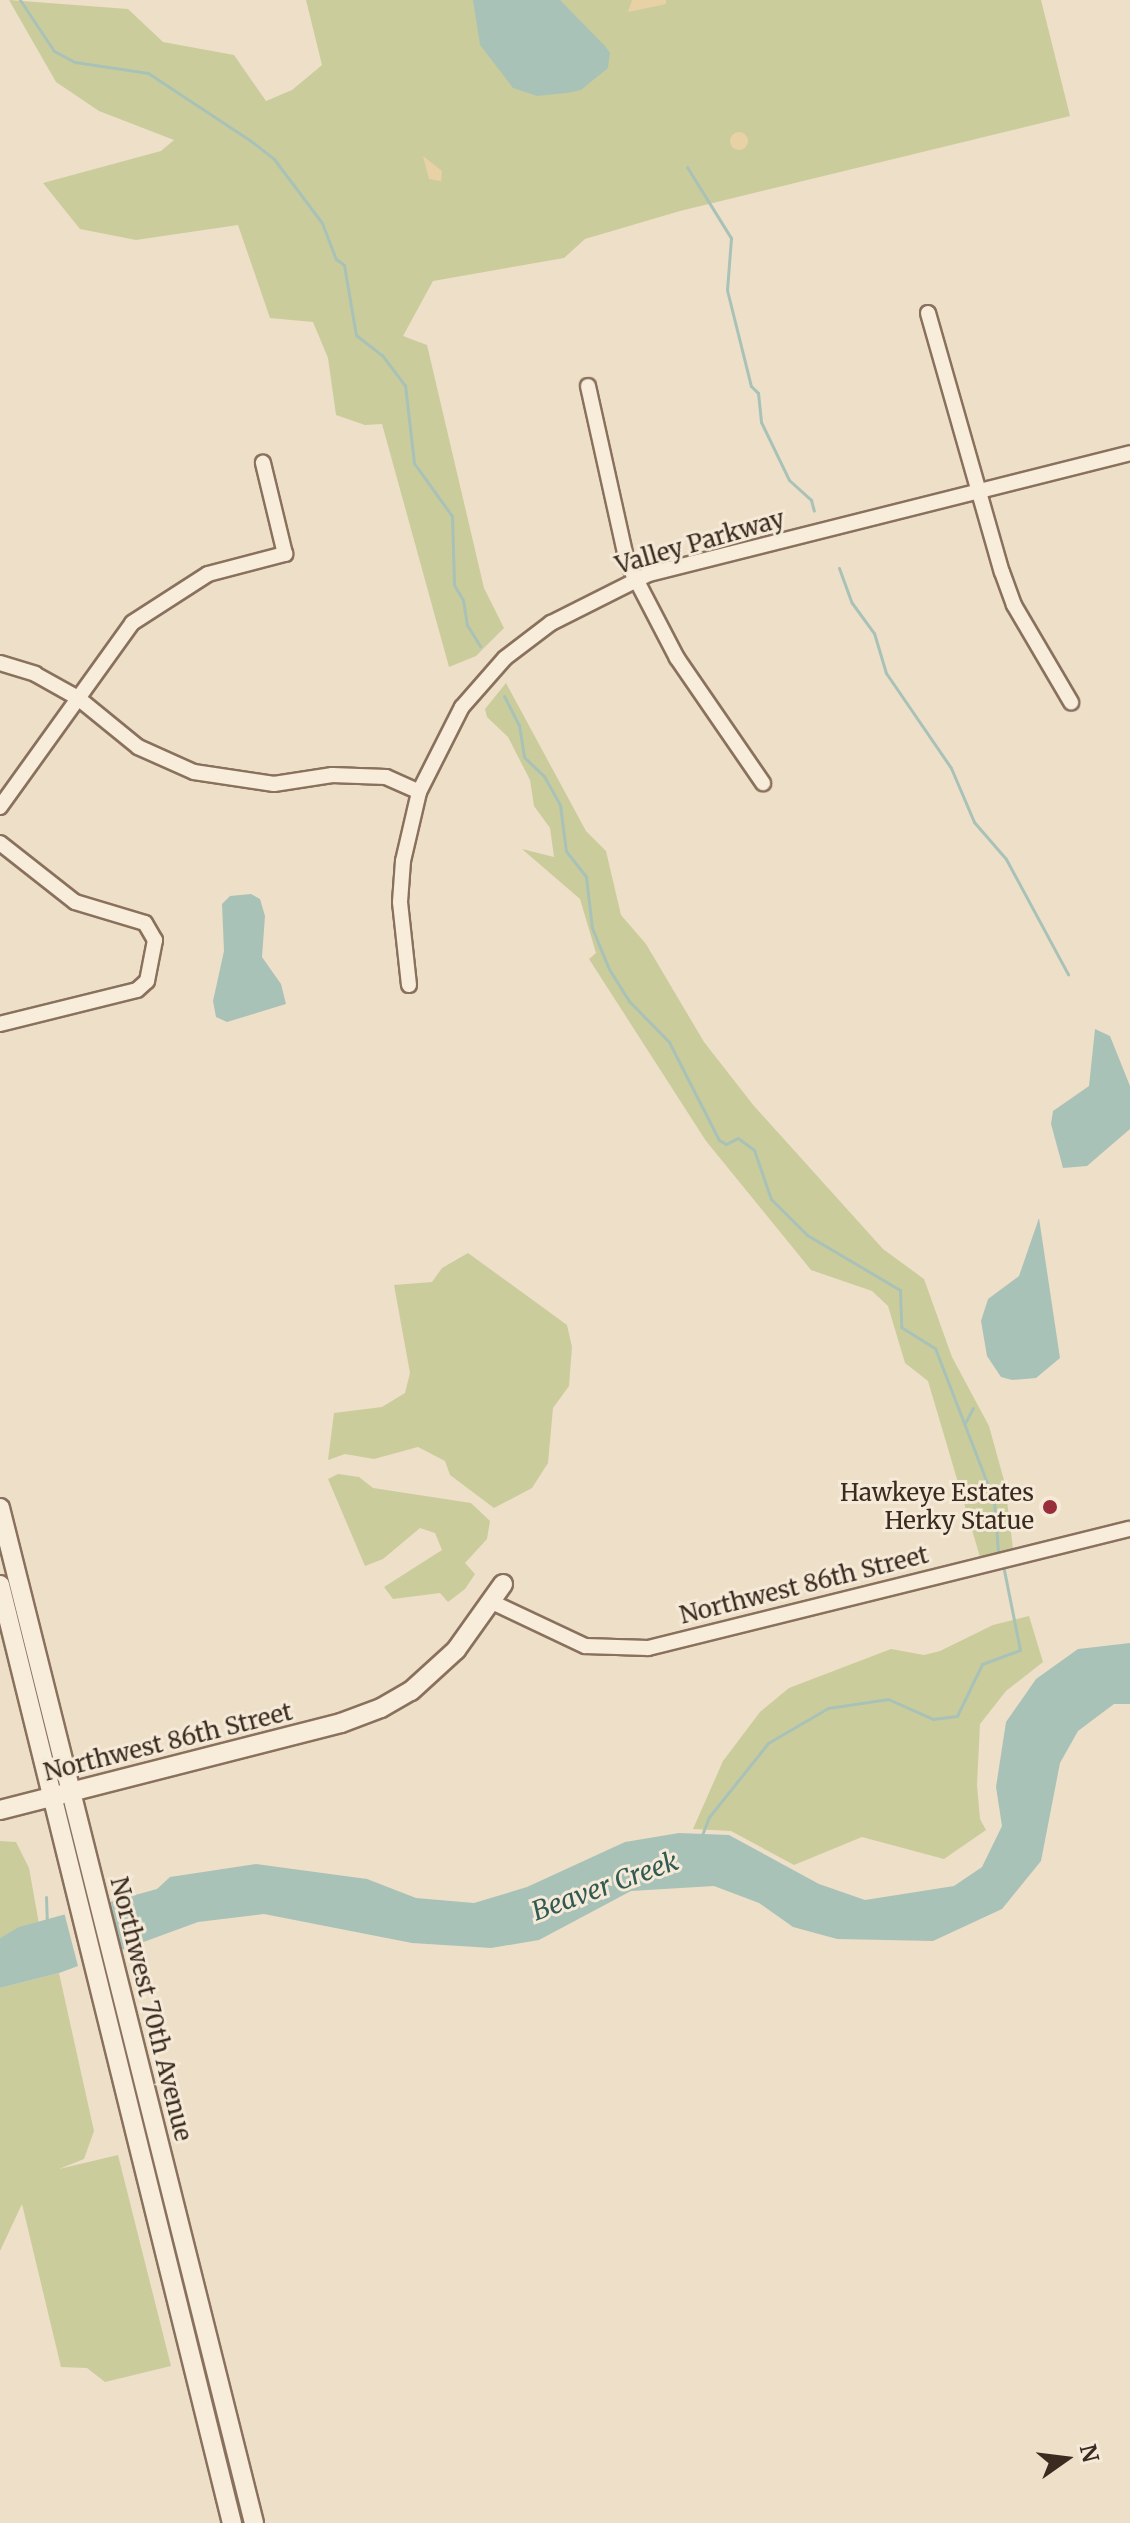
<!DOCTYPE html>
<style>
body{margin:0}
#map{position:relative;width:1130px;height:2523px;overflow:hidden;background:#eedfc8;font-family:Merriweather,serif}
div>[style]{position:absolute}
.green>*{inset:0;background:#cbcc9c}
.sand>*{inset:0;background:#e9d1a6}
.round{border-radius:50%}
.water>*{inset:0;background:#a9c2b8}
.pier>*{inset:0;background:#eedfc8}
.stream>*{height:3px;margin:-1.5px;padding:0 1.5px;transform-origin:1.5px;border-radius:1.5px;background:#a9c2b8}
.roads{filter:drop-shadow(2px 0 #8a715d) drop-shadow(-2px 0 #8a715d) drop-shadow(0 2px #8a715d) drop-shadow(0 -2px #8a715d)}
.street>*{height:14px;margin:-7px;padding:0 7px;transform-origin:7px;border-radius:7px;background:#f8eddb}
.secondary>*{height:18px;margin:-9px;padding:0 9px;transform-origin:9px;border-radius:9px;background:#f8eddb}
.dots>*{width:22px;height:22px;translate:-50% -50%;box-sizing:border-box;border:4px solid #f5ead8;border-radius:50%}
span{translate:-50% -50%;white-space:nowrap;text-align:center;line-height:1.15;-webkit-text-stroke:6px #f5ead8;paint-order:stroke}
.street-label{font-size:24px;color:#3a2a20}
.poi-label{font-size:24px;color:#3a2a20}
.right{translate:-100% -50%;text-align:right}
.water-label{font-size:26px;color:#305a53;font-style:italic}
.north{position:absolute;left:1026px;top:2419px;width:80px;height:80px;-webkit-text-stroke:6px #f5ead8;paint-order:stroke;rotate:76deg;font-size:22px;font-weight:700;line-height:32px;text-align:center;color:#3a2a20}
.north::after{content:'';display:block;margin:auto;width:28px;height:36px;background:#3a2a20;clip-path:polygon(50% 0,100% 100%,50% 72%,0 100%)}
</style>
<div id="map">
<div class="green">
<i style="clip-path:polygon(9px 0,128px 9px,163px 42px,234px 55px,266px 101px,292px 90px,322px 65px,306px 0,1041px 0,1070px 116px,680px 211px,585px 239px,564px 258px,433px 281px,403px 336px,427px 345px,484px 588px,504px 628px,476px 656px,449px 667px,382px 424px,365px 425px,336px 415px,328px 358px,313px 322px,270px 318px,238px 225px,136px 240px,80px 229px,43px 183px,161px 151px,174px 140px,99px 111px,56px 82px)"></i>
<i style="clip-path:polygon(506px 683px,586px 831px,606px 851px,621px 915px,646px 944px,704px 1042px,754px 1106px,883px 1249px,924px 1279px,952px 1357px,989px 1426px,1005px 1484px,1013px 1549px,980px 1557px,928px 1381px,905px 1363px,888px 1306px,872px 1291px,811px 1270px,706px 1141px,589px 959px,596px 953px,580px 899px,522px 849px,554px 857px,550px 828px,534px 806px,530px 780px,508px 737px,487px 717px,485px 709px)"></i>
<i style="clip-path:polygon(468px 1253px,567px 1325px,572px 1347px,569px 1386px,553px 1408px,548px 1463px,532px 1488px,494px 1508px,450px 1475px,445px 1461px,418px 1447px,374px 1459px,345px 1454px,328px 1460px,334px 1413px,382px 1407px,405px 1393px,410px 1373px,394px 1285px,432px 1282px,442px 1268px)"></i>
<i style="clip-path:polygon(338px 1474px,359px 1477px,373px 1488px,471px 1503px,490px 1521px,487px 1539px,465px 1563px,475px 1574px,465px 1589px,448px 1602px,440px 1593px,393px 1599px,384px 1587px,442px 1550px,435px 1533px,420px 1528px,383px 1559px,365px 1566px,328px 1479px)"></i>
<i style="clip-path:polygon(1029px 1616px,1043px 1662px,1006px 1691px,980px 1724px,977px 1785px,980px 1819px,986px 1830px,944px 1859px,862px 1837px,794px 1865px,731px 1831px,693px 1829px,723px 1761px,760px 1712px,789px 1688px,891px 1649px,924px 1655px,940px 1651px,993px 1625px)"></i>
<i style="clip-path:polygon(0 1841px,16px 1842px,29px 1868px,39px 1924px,0 1938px)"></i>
<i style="clip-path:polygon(59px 1973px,94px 2131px,84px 2159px,59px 2169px,118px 2155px,171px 2366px,105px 2382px,87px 2368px,61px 2367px,22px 2204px,0 2251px,0 1988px)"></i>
</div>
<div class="sand">
<i style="clip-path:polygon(632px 0,666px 0,666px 4px,628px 12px)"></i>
<i class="round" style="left:730px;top:132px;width:18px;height:18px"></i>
<i style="clip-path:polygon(423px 156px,442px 171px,441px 181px,429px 179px)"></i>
</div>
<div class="water">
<i style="clip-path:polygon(473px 0,560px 0,605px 46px,610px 53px,608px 68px,581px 90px,567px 93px,537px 96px,513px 88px,480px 45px)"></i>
<i style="clip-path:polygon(251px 894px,260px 899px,265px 916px,262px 957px,281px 984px,286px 1004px,227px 1022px,216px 1017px,213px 1001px,224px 951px,222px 904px,230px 896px)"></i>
<i style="clip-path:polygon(1095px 1029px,1110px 1036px,1130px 1086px,1130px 1129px,1087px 1166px,1063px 1168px,1051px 1124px,1053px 1111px,1089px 1086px)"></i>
<i style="clip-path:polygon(1039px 1218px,1060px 1358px,1036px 1378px,1012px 1380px,1001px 1377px,987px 1356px,981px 1321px,988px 1299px,1019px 1276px)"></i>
<i style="clip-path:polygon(1130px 1643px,1130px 1704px,1114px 1704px,1078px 1731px,1060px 1763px,1041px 1861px,1002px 1909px,933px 1941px,837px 1939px,793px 1927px,759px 1903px,714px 1886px,631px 1891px,539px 1940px,491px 1948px,412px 1943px,264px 1914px,198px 1922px,59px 1973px,0 1988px,0 1938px,19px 1927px,157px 1889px,170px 1877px,256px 1864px,367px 1879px,416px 1898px,474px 1903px,527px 1887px,625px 1842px,679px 1833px,729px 1835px,819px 1884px,865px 1900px,954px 1886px,982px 1867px,1002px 1826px,996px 1787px,1006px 1722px,1036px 1679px,1078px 1649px)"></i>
</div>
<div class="pier">
<i style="clip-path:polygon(108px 1898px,122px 1952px,79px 1970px,64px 1912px)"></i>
</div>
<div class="stream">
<i style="left:20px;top:0;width:61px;rotate:56.3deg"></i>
<i style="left:54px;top:51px;width:24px;rotate:28deg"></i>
<i style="left:75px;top:62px;width:74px;rotate:8.6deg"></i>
<i style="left:148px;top:73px;width:123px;rotate:33.4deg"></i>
<i style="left:251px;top:141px;width:29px;rotate:38deg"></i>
<i style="left:274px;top:159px;width:80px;rotate:53.1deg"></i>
<i style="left:322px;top:223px;width:39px;rotate:69deg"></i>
<i style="left:336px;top:259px;width:10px;rotate:37deg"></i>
<i style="left:344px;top:265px;width:71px;rotate:80.3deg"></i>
<i style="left:356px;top:335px;width:33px;rotate:38deg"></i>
<i style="left:382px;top:355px;width:38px;rotate:53deg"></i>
<i style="left:405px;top:385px;width:79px;rotate:83.4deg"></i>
<i style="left:414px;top:463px;width:65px;rotate:54.4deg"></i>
<i style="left:452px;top:516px;width:69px;rotate:88.3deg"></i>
<i style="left:454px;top:585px;width:17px;rotate:59deg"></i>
<i style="left:463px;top:600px;width:25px;rotate:81deg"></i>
<i style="left:467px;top:625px;width:25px;rotate:58deg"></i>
<i style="left:687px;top:167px;width:84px;rotate:58.2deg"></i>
<i style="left:731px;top:238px;width:52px;rotate:94.4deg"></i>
<i style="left:727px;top:290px;width:99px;rotate:76deg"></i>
<i style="left:751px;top:386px;width:10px;rotate:45deg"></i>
<i style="left:758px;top:393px;width:29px;rotate:84deg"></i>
<i style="left:761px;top:422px;width:64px;rotate:64.2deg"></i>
<i style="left:789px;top:480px;width:30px;rotate:42deg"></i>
<i style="left:811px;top:500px;width:11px;rotate:75deg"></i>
<i style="left:839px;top:568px;width:37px;rotate:70deg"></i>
<i style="left:852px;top:603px;width:37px;rotate:54deg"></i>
<i style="left:874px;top:633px;width:42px;rotate:73.3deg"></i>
<i style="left:886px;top:673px;width:115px;rotate:55.6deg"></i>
<i style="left:951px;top:768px;width:59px;rotate:66.9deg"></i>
<i style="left:974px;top:822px;width:49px;rotate:49.1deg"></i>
<i style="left:1006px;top:859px;width:131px;rotate:61.7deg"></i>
<i style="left:504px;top:696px;width:33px;rotate:63deg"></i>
<i style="left:519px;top:725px;width:32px;rotate:81deg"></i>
<i style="left:524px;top:757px;width:28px;rotate:44deg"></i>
<i style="left:544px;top:776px;width:33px;rotate:61deg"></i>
<i style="left:560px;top:805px;width:46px;rotate:82.6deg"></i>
<i style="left:566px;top:851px;width:33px;rotate:52deg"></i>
<i style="left:586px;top:877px;width:51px;rotate:83.3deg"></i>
<i style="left:592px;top:928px;width:44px;rotate:67.5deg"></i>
<i style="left:609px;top:969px;width:38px;rotate:58deg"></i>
<i style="left:629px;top:1001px;width:57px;rotate:45.7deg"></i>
<i style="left:669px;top:1042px;width:110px;rotate:63deg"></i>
<i style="left:719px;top:1140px;width:8px;rotate:30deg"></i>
<i style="left:726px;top:1144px;width:13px;rotate:-27deg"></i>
<i style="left:738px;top:1138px;width:20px;rotate:37deg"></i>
<i style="left:754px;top:1150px;width:52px;rotate:70.9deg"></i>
<i style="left:771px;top:1199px;width:51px;rotate:45deg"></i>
<i style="left:807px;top:1235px;width:108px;rotate:30.6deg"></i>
<i style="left:900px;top:1290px;width:37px;rotate:88deg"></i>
<i style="left:901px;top:1327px;width:40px;rotate:32deg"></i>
<i style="left:935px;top:1348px;width:164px;rotate:68.9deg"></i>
<i style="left:994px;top:1501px;width:51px;rotate:85.5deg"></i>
<i style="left:965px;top:1423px;width:17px;rotate:-62deg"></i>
<i style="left:702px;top:1835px;width:19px;rotate:-69deg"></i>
<i style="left:709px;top:1817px;width:95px;rotate:-51.4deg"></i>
<i style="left:768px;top:1743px;width:69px;rotate:-30.3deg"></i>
<i style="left:828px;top:1708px;width:61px;rotate:-8.5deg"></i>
<i style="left:888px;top:1699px;width:49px;rotate:24deg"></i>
<i style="left:933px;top:1719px;width:24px;rotate:-7deg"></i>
<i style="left:957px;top:1716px;width:58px;rotate:-64.3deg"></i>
<i style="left:982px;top:1664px;width:40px;rotate:-20.2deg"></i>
<i style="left:1020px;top:1650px;width:82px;rotate:-101.3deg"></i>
<i style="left:46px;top:1897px;width:27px;rotate:88deg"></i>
</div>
<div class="roads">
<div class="street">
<i style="left:928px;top:313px;width:269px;rotate:74.1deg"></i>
<i style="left:1002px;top:572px;width:35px;rotate:70deg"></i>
<i style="left:1014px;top:605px;width:113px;rotate:59.6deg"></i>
<i style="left:588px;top:386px;width:180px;rotate:77.5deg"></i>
<i style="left:627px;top:562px;width:108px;rotate:62.5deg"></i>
<i style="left:677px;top:658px;width:152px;rotate:55.5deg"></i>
<i style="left:0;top:663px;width:37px;rotate:17deg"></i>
<i style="left:35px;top:674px;width:49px;rotate:29.2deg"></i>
<i style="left:78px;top:698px;width:77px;rotate:39.2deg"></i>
<i style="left:138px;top:747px;width:61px;rotate:24.1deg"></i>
<i style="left:194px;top:772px;width:81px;rotate:8.5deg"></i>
<i style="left:274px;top:784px;width:59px;rotate:-8.8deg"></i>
<i style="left:332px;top:775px;width:54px;rotate:2.1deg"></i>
<i style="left:386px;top:777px;width:36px;rotate:24deg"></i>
<i style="left:0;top:807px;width:226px;rotate:-54.3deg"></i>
<i style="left:132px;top:623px;width:90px;rotate:-32.8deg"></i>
<i style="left:208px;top:574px;width:80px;rotate:-14.6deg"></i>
<i style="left:285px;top:554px;width:94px;rotate:-103.6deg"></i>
<i style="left:0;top:843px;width:95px;rotate:38.2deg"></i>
<i style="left:75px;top:902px;width:73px;rotate:16.7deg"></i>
<i style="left:145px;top:923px;width:20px;rotate:60deg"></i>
<i style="left:155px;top:940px;width:42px;rotate:101deg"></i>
<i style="left:147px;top:981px;width:13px;rotate:138deg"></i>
<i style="left:137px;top:990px;width:141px;rotate:166.1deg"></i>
<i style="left:409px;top:985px;width:83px;rotate:-96.2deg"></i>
<i style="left:400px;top:902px;width:41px;rotate:-85.8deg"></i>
<i style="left:403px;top:861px;width:71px;rotate:-76.9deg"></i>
<i style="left:419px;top:792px;width:95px;rotate:-63.2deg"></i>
<i style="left:462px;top:707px;width:65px;rotate:-48.7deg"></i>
<i style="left:505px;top:658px;width:58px;rotate:-37.3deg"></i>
<i style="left:551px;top:623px;width:110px;rotate:-26.6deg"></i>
<i style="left:649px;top:574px;width:496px;rotate:-14.1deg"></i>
<i style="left:494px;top:1603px;width:101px;rotate:25.3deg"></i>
<i style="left:585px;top:1646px;width:63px;rotate:1.8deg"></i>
<i style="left:648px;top:1648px;width:496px;rotate:-13.9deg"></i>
</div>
<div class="secondary">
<i style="left:0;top:1508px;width:1046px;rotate:75.95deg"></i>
<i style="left:0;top:1585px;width:966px;rotate:76.11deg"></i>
<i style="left:0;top:1810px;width:352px;rotate:-14.3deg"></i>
<i style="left:341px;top:1723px;width:43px;rotate:-20.6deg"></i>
<i style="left:381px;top:1708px;width:34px;rotate:-30deg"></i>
<i style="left:411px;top:1691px;width:61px;rotate:-42.3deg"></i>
<i style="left:456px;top:1650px;width:81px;rotate:-54.5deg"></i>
</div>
</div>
<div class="dots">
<i style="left:1050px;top:1507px;background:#982e39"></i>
</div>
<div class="street-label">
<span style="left:700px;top:542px;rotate:-16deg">Valley Parkway</span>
<span style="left:804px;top:1585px;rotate:-14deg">Northwest 86th Street</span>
<span style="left:168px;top:1742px;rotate:-14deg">Northwest 86th Street</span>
<span style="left:151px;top:2009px;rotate:76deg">Northwest 70th Avenue</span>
</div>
<div class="poi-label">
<span class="right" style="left:1034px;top:1507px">Hawkeye Estates<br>Herky Statue</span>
</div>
<div class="water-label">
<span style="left:605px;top:1886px;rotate:-20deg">Beaver Creek</span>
</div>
<div class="north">N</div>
</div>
